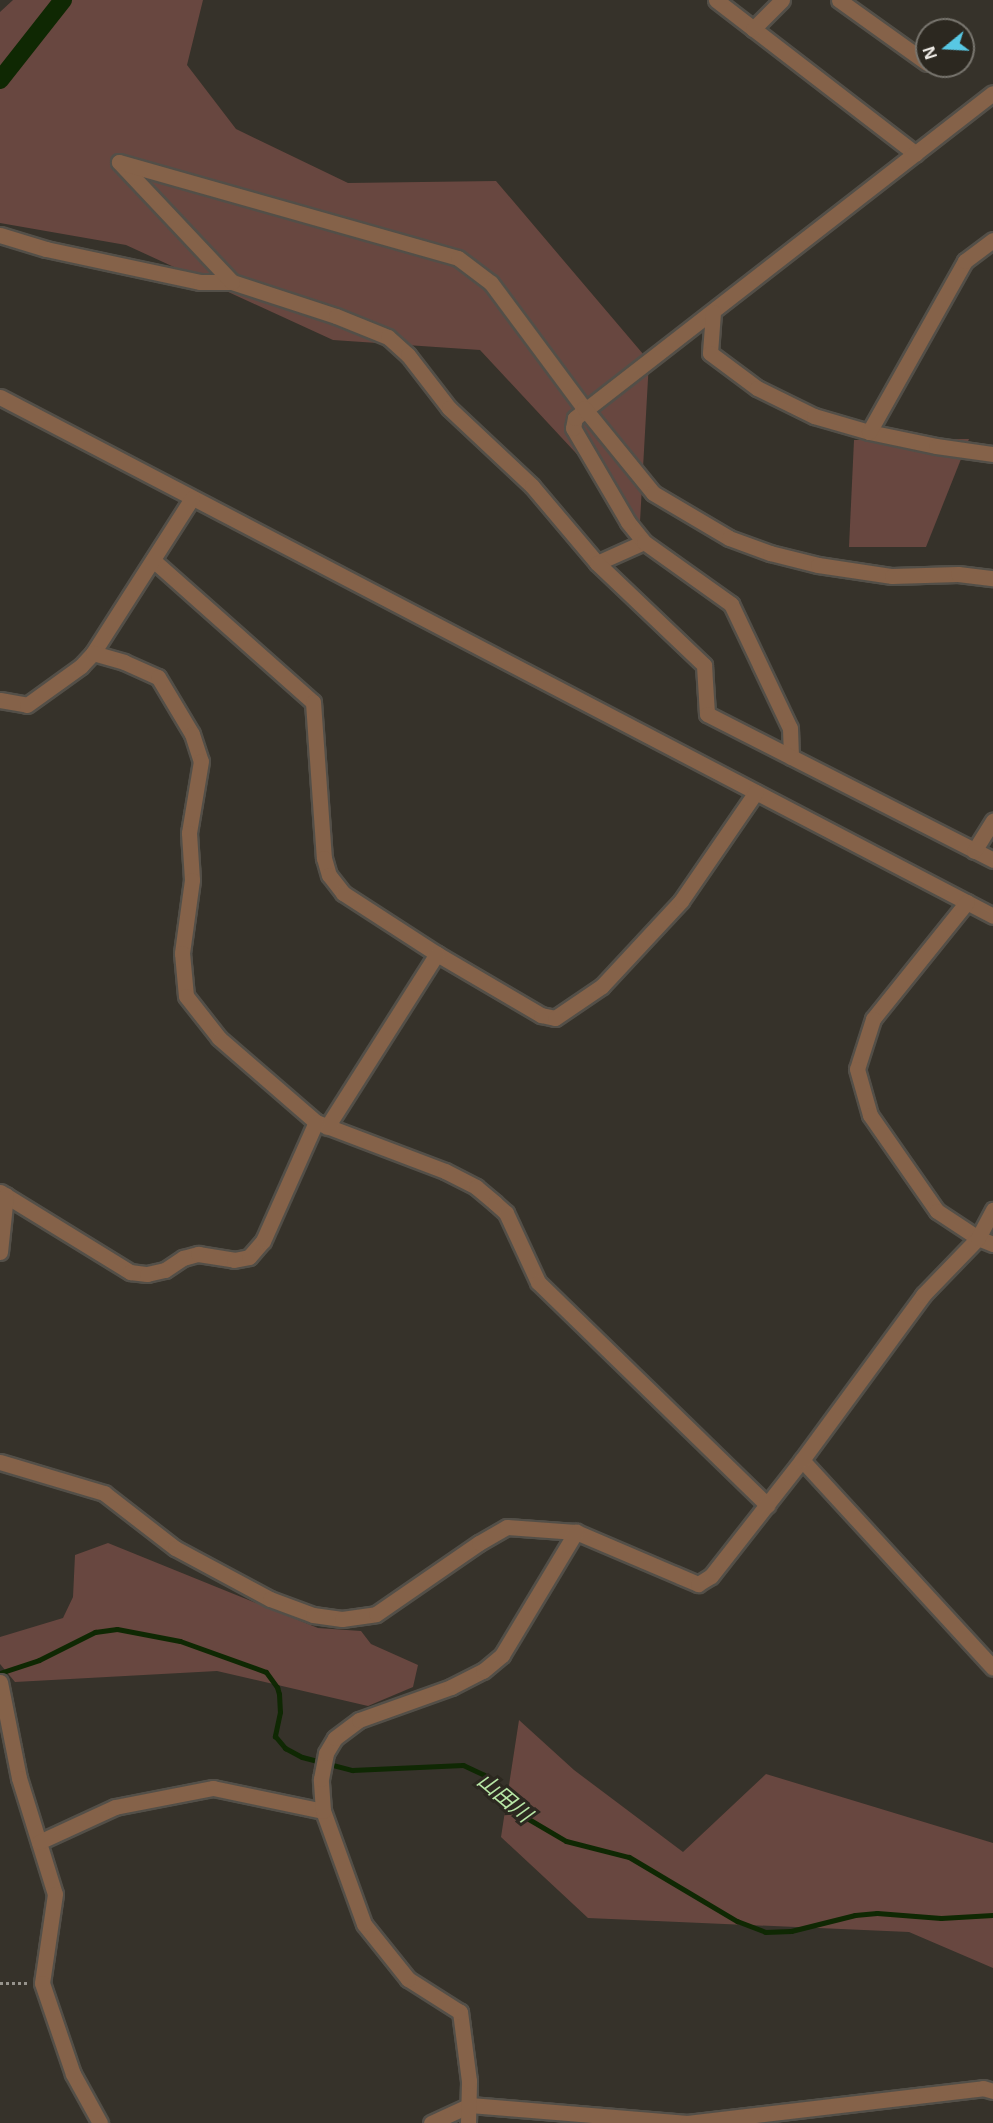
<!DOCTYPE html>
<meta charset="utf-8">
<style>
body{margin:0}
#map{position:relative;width:993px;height:2123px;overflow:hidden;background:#36322a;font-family:"Open Sans","Noto Sans JP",sans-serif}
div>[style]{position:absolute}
.green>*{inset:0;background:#684740}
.stream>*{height:5px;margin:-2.5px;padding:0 2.5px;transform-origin:2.5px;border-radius:2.5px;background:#0f2803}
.canal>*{height:18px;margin:-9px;padding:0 9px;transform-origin:9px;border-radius:9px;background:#0f2803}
.path>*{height:3px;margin-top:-1.5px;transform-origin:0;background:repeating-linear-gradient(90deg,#97948d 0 3px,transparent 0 6px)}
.roads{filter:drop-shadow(2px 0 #534f48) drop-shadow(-2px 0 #534f48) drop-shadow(0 2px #534f48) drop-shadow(0 -2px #534f48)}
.minor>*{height:15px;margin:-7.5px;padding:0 7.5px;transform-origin:7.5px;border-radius:7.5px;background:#856249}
span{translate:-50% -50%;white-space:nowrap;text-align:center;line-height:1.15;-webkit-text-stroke:6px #2c2820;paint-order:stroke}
.water-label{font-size:21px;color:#b8e7a6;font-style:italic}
.north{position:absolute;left:915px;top:18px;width:60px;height:60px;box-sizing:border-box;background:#2c2820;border:2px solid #78756e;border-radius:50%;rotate:252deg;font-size:16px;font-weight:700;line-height:24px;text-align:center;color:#ebe8e3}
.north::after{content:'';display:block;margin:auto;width:21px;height:27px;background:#58c8e4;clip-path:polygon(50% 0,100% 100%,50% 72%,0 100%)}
</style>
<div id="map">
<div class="green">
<i style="clip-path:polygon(13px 0,203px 0,187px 65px,236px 129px,348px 183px,496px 181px,649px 361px,640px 522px,480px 350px,333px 340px,126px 245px,0 223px,0 12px)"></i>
<i style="clip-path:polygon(969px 439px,926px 547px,849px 547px,854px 440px)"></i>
<i style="clip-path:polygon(108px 1543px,318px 1628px,361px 1631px,371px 1644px,418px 1665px,413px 1687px,368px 1706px,217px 1671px,15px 1682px,0 1664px,0 1637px,63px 1618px,73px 1597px,75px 1555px)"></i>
<i style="clip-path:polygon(519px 1720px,574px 1770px,683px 1852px,766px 1774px,993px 1843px,993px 1968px,909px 1932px,588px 1918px,501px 1837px)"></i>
</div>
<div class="stream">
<i style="left:0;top:1673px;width:41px;rotate:-18.4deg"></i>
<i style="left:39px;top:1660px;width:63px;rotate:-26.6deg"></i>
<i style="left:95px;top:1632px;width:22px;rotate:-8deg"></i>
<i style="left:117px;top:1629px;width:64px;rotate:10.8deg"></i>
<i style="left:180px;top:1641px;width:91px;rotate:19.8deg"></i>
<i style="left:266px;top:1672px;width:19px;rotate:54deg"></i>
<i style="left:277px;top:1687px;width:7px;rotate:74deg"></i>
<i style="left:279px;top:1694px;width:18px;rotate:87deg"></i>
<i style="left:280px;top:1712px;width:25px;rotate:102deg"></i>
<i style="left:275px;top:1736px;width:16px;rotate:50deg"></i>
<i style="left:285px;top:1748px;width:19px;rotate:28deg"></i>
<i style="left:302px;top:1757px;width:52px;rotate:14.6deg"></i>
<i style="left:352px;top:1770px;width:111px;rotate:-2.6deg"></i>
<i style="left:463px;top:1765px;width:23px;rotate:25deg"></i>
<i style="left:484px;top:1775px;width:53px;rotate:47.3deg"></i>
<i style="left:520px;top:1814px;width:53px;rotate:30.4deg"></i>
<i style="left:566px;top:1841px;width:65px;rotate:14.3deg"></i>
<i style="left:629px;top:1857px;width:126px;rotate:30.7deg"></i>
<i style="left:737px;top:1921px;width:30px;rotate:21deg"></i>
<i style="left:765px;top:1932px;width:26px;rotate:-2deg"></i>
<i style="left:791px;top:1931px;width:66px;rotate:-14deg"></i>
<i style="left:855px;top:1915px;width:22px;rotate:-5deg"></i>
<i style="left:877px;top:1913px;width:64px;rotate:4.5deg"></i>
<i style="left:941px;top:1918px;width:52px;rotate:-3.3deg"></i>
</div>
<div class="canal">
<i style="left:0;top:80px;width:102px;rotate:-51.8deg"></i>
</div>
<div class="path">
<i style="left:0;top:1983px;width:28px"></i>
</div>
<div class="roads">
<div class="minor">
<i style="left:716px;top:0;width:252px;rotate:37.6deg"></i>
<i style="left:839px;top:0;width:108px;rotate:35.6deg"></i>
<i style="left:753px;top:29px;width:41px;rotate:-45deg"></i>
<i style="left:0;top:235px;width:48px;rotate:16.9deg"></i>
<i style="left:46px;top:249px;width:157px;rotate:12.1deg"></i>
<i style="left:200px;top:282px;width:32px"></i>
<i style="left:232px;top:282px;width:109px;rotate:18.1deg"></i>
<i style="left:336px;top:316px;width:56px;rotate:22deg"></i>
<i style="left:388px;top:337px;width:27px;rotate:42deg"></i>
<i style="left:408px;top:355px;width:67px;rotate:52.3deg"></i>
<i style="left:449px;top:408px;width:114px;rotate:43.2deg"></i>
<i style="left:532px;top:486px;width:101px;rotate:49.8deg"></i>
<i style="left:597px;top:563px;width:51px;rotate:-24.1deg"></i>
<i style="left:644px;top:542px;width:26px;rotate:-129deg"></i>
<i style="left:628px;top:522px;width:109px;rotate:-120.3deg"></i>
<i style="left:573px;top:428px;width:10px;rotate:-79deg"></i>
<i style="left:575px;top:418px;width:529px;rotate:-37.87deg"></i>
<i style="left:232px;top:282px;width:165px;rotate:-133.3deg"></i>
<i style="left:119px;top:162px;width:352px;rotate:15.8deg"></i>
<i style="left:458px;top:258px;width:41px;rotate:37.1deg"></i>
<i style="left:491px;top:283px;width:156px;rotate:53.4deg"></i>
<i style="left:584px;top:408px;width:109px;rotate:50.9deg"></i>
<i style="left:653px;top:493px;width:88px;rotate:30.6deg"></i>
<i style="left:729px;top:538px;width:44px;rotate:20.1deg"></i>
<i style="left:770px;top:553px;width:49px;rotate:14deg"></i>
<i style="left:818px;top:565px;width:75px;rotate:8.5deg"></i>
<i style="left:892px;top:576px;width:66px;rotate:-1.7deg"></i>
<i style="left:958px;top:574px;width:35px;rotate:7deg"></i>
<i style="left:713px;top:312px;width:41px;rotate:94.2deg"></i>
<i style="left:710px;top:353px;width:59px;rotate:36.7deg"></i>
<i style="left:757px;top:388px;width:64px;rotate:26.2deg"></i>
<i style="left:814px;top:416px;width:57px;rotate:16.2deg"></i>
<i style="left:869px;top:432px;width:68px;rotate:11.8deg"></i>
<i style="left:936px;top:446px;width:58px;rotate:8deg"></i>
<i style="left:0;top:397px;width:1120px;rotate:27.59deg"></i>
<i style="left:869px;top:432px;width:196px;rotate:-60.7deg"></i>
<i style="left:965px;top:261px;width:35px;rotate:-37deg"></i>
<i style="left:644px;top:542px;width:107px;rotate:35.5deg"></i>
<i style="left:731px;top:604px;width:137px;rotate:64.6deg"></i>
<i style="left:790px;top:728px;width:29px;rotate:88deg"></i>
<i style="left:153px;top:560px;width:214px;rotate:41.6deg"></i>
<i style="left:313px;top:702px;width:156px;rotate:86deg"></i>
<i style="left:324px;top:858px;width:18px;rotate:74deg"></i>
<i style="left:329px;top:875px;width:23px;rotate:52deg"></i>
<i style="left:343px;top:893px;width:112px;rotate:33deg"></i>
<i style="left:437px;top:954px;width:121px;rotate:30.4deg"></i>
<i style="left:541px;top:1015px;width:14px;rotate:12deg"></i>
<i style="left:555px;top:1018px;width:57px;rotate:-34.2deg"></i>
<i style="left:602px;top:986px;width:116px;rotate:-47.1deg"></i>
<i style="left:681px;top:901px;width:132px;rotate:-55.5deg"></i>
<i style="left:597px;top:563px;width:148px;rotate:43.6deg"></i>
<i style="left:704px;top:665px;width:49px;rotate:86.5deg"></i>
<i style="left:707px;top:714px;width:321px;rotate:27deg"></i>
<i style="left:93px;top:653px;width:184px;rotate:-57.4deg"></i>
<i style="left:0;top:700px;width:27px;rotate:10deg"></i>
<i style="left:27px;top:705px;width:67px;rotate:-35.8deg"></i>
<i style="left:81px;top:666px;width:18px;rotate:-47deg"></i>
<i style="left:93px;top:653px;width:32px;rotate:16deg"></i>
<i style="left:124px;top:662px;width:37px;rotate:24deg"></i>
<i style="left:158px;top:677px;width:66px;rotate:59.2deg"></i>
<i style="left:192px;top:734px;width:28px;rotate:72deg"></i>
<i style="left:201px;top:761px;width:73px;rotate:99.5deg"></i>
<i style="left:189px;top:833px;width:47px;rotate:86.3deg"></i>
<i style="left:192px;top:880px;width:74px;rotate:97.8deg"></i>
<i style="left:182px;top:953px;width:43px;rotate:84.7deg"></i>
<i style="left:186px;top:996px;width:53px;rotate:51.8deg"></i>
<i style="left:219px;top:1038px;width:128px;rotate:40.9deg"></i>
<i style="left:316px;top:1122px;width:138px;rotate:20.8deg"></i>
<i style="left:445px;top:1171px;width:35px;rotate:27deg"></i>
<i style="left:476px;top:1187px;width:25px;rotate:40deg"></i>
<i style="left:495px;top:1203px;width:15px;rotate:42deg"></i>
<i style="left:506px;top:1213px;width:76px;rotate:65.1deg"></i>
<i style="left:538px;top:1282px;width:320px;rotate:44.2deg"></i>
<i style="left:974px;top:851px;width:36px;rotate:-58deg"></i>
<i style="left:967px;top:902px;width:150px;rotate:128.8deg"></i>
<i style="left:873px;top:1019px;width:52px;rotate:107.7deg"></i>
<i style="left:857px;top:1069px;width:48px;rotate:74.2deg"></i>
<i style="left:870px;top:1115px;width:117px;rotate:55.1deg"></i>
<i style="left:937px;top:1211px;width:49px;rotate:33.4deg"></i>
<i style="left:978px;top:1238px;width:16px;rotate:22deg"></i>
<i style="left:327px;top:1127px;width:205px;rotate:-57.6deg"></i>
<i style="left:0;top:1192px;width:153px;rotate:31.6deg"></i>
<i style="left:130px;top:1272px;width:17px;rotate:7deg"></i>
<i style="left:147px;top:1274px;width:18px;rotate:-13deg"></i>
<i style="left:165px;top:1270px;width:22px;rotate:-34deg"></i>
<i style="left:183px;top:1258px;width:16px;rotate:-15deg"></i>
<i style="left:198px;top:1254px;width:36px;rotate:9deg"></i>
<i style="left:234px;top:1260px;width:15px;rotate:-11deg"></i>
<i style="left:249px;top:1257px;width:21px;rotate:-49deg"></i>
<i style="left:263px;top:1241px;width:130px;rotate:-66deg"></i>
<i style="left:0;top:1252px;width:57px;rotate:-84deg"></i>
<i style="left:802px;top:1460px;width:282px;rotate:47.4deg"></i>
<i style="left:0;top:1462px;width:109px;rotate:16.6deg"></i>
<i style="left:104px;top:1493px;width:90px;rotate:37.8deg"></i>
<i style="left:175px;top:1548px;width:108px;rotate:28.2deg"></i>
<i style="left:270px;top:1599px;width:46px;rotate:20.4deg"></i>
<i style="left:313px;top:1615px;width:29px;rotate:8deg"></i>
<i style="left:342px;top:1619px;width:34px;rotate:-8deg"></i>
<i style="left:376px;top:1614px;width:125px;rotate:-34.6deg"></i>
<i style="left:479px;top:1543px;width:32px;rotate:-30deg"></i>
<i style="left:507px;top:1527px;width:69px;rotate:4.1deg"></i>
<i style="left:576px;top:1532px;width:133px;rotate:23.1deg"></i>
<i style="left:698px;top:1584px;width:15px;rotate:-32deg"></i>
<i style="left:711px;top:1576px;width:147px;rotate:-51.9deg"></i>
<i style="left:802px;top:1460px;width:205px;rotate:-53.7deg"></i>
<i style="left:923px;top:1295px;width:79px;rotate:-46deg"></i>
<i style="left:978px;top:1238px;width:32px;rotate:-62deg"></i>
<i style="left:0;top:1682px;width:98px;rotate:78.8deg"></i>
<i style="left:19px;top:1778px;width:121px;rotate:72.8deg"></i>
<i style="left:55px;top:1894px;width:90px;rotate:98.3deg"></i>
<i style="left:42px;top:1983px;width:96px;rotate:71.2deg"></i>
<i style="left:73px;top:2074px;width:56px;rotate:61.1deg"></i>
<i style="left:39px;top:1842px;width:84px;rotate:-24.7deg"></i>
<i style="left:115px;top:1807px;width:100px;rotate:-11deg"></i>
<i style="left:213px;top:1788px;width:112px;rotate:11.8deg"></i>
<i style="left:431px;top:2123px;width:43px;rotate:-24.8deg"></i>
<i style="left:470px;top:2105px;width:218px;rotate:4.7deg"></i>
<i style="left:687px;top:2123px;width:298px;rotate:-6.7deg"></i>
<i style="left:983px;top:2088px;width:10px;rotate:17deg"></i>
<i style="left:468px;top:2123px;width:42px;rotate:-88.6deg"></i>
<i style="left:469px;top:2081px;width:70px;rotate:-97.4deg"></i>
<i style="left:460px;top:2012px;width:62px;rotate:-147.6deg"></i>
<i style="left:408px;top:1979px;width:70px;rotate:-128.7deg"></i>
<i style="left:364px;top:1924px;width:120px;rotate:-109.9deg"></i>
<i style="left:323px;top:1811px;width:32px;rotate:-94deg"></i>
<i style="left:321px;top:1779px;width:26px;rotate:-79deg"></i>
<i style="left:326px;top:1753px;width:17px;rotate:-59deg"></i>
<i style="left:335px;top:1738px;width:30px;rotate:-37deg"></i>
<i style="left:359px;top:1720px;width:98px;rotate:-19.7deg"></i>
<i style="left:451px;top:1687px;width:36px;rotate:-27deg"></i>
<i style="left:483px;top:1671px;width:25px;rotate:-40deg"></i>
<i style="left:502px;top:1655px;width:144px;rotate:-59deg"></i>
</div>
</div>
<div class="water-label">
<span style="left:505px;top:1797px;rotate:40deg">山田川</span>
</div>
<div class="north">N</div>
</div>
